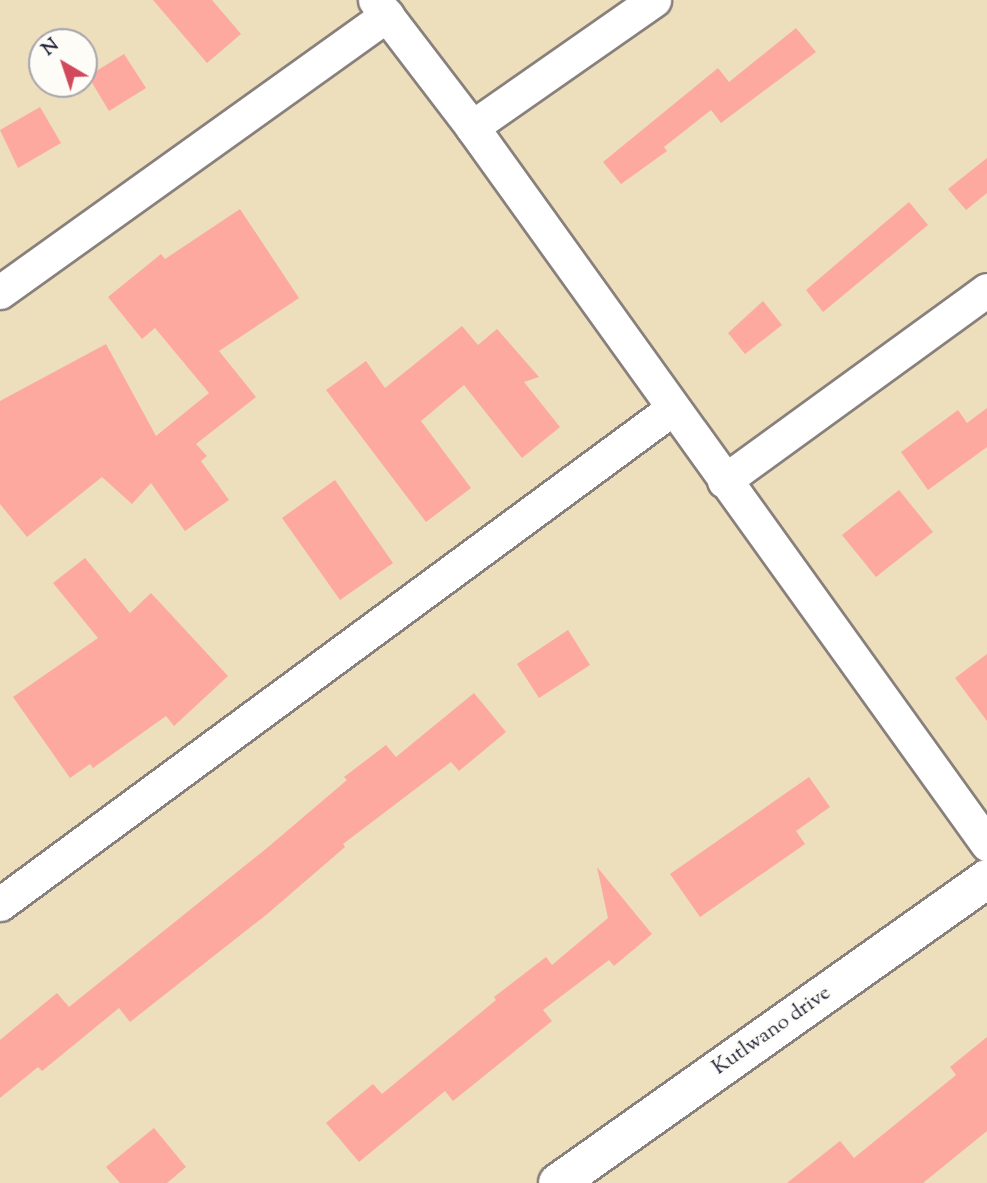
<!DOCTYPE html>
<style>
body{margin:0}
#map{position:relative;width:987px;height:1183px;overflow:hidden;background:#eddebc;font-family:"Sorts Mill Goudy",serif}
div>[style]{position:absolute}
.building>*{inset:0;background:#fea9a0}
.roads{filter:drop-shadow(2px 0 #88807c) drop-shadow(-2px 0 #88807c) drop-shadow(0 2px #88807c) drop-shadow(0 -2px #88807c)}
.minor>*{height:33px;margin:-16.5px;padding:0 16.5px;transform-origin:16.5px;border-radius:16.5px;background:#fff}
.tertiary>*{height:38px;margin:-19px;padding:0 19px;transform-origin:19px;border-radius:19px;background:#fff}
span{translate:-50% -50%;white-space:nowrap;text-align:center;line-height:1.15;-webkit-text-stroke:5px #fdfcf7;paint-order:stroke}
.street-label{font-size:21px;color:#22223b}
.north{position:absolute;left:28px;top:28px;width:70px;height:70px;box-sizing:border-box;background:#fdfcf7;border:2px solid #a5a5ac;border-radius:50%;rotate:321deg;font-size:19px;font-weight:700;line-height:28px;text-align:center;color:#22223b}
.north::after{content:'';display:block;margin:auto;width:24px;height:32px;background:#d1495b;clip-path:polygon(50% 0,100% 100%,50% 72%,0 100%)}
</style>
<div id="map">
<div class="building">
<i style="clip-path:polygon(153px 0,212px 0,241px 34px,207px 63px)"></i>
<i style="clip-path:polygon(796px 28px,816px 52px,721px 123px,711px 110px,664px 147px,667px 151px,621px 184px,603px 162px,718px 68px,729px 82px)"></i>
<i style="clip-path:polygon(124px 54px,146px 88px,109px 111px,88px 76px)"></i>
<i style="clip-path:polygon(40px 107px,61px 143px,18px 168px,0 130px)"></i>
<i style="clip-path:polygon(987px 158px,987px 193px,966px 210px,948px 189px)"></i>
<i style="clip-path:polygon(909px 202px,928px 225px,823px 312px,806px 290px)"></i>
<i style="clip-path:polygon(240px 209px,299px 298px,219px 351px,256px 397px,196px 444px,207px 456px,201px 461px,229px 500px,185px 531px,151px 483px,132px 504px,102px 477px,27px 537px,0 504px,0 401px,106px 344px,156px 436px,209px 393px,155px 328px,142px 339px,108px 297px,161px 254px,165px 259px)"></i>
<i style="clip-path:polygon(763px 301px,782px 325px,745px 354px,728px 333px)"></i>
<i style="clip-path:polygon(462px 326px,478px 345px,497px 329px,539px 377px,524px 382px,560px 427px,522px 458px,464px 385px,421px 421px,471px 488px,426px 522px,326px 390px,366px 361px,385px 388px)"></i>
<i style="clip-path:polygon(987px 408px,987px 447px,928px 490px,901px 452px,958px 410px,967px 423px)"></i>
<i style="clip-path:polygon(335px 480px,393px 563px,340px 600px,282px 518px)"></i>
<i style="clip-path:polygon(899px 490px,933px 532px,876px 577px,842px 535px)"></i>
<i style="clip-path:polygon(85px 558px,130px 613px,151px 593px,228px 676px,174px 726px,166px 716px,93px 768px,90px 764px,70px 778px,13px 697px,98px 638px,53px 583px)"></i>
<i style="clip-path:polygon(568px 630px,590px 665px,539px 698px,517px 664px)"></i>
<i style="clip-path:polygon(987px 654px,987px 721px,955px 678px)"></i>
<i style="clip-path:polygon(474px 693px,506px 732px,459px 771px,451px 762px,343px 844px,345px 847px,266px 915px,130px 1022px,119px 1008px,42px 1071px,38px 1067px,0 1098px,0 1040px,57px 993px,69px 1007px,267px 848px,347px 780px,344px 777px,386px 745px,396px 757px)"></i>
<i style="clip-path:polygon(809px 777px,830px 807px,796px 831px,805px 844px,700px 917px,670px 874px)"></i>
<i style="clip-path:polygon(597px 867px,652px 934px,614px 966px,609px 960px,543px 1010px,552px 1021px,453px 1101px,445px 1091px,359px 1162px,326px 1123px,373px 1084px,382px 1094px,496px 1000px,494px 997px,546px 957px,552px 965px,608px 918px)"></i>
<i style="clip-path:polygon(987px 1037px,987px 1131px,923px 1183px,787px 1183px,840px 1141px,854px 1158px,956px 1075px,950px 1067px)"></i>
<i style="clip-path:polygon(154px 1128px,186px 1167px,167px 1183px,120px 1183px,106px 1167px)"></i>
</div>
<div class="roads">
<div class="minor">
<i style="left:375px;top:0;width:160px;rotate:52.6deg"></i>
<i style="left:472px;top:127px;width:883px;rotate:54.31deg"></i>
<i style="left:472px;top:127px;width:222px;rotate:-34.9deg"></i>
<i style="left:0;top:292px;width:476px;rotate:-35.6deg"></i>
<i style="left:724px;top:481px;width:325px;rotate:-36deg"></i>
<i style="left:0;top:904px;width:835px;rotate:-36.38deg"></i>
</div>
<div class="tertiary">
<i style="left:558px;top:1183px;width:526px;rotate:-35.32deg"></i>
</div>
</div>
<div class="street-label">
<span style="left:772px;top:1031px;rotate:-35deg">Kutlwano drive</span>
</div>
<div class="north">N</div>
</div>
